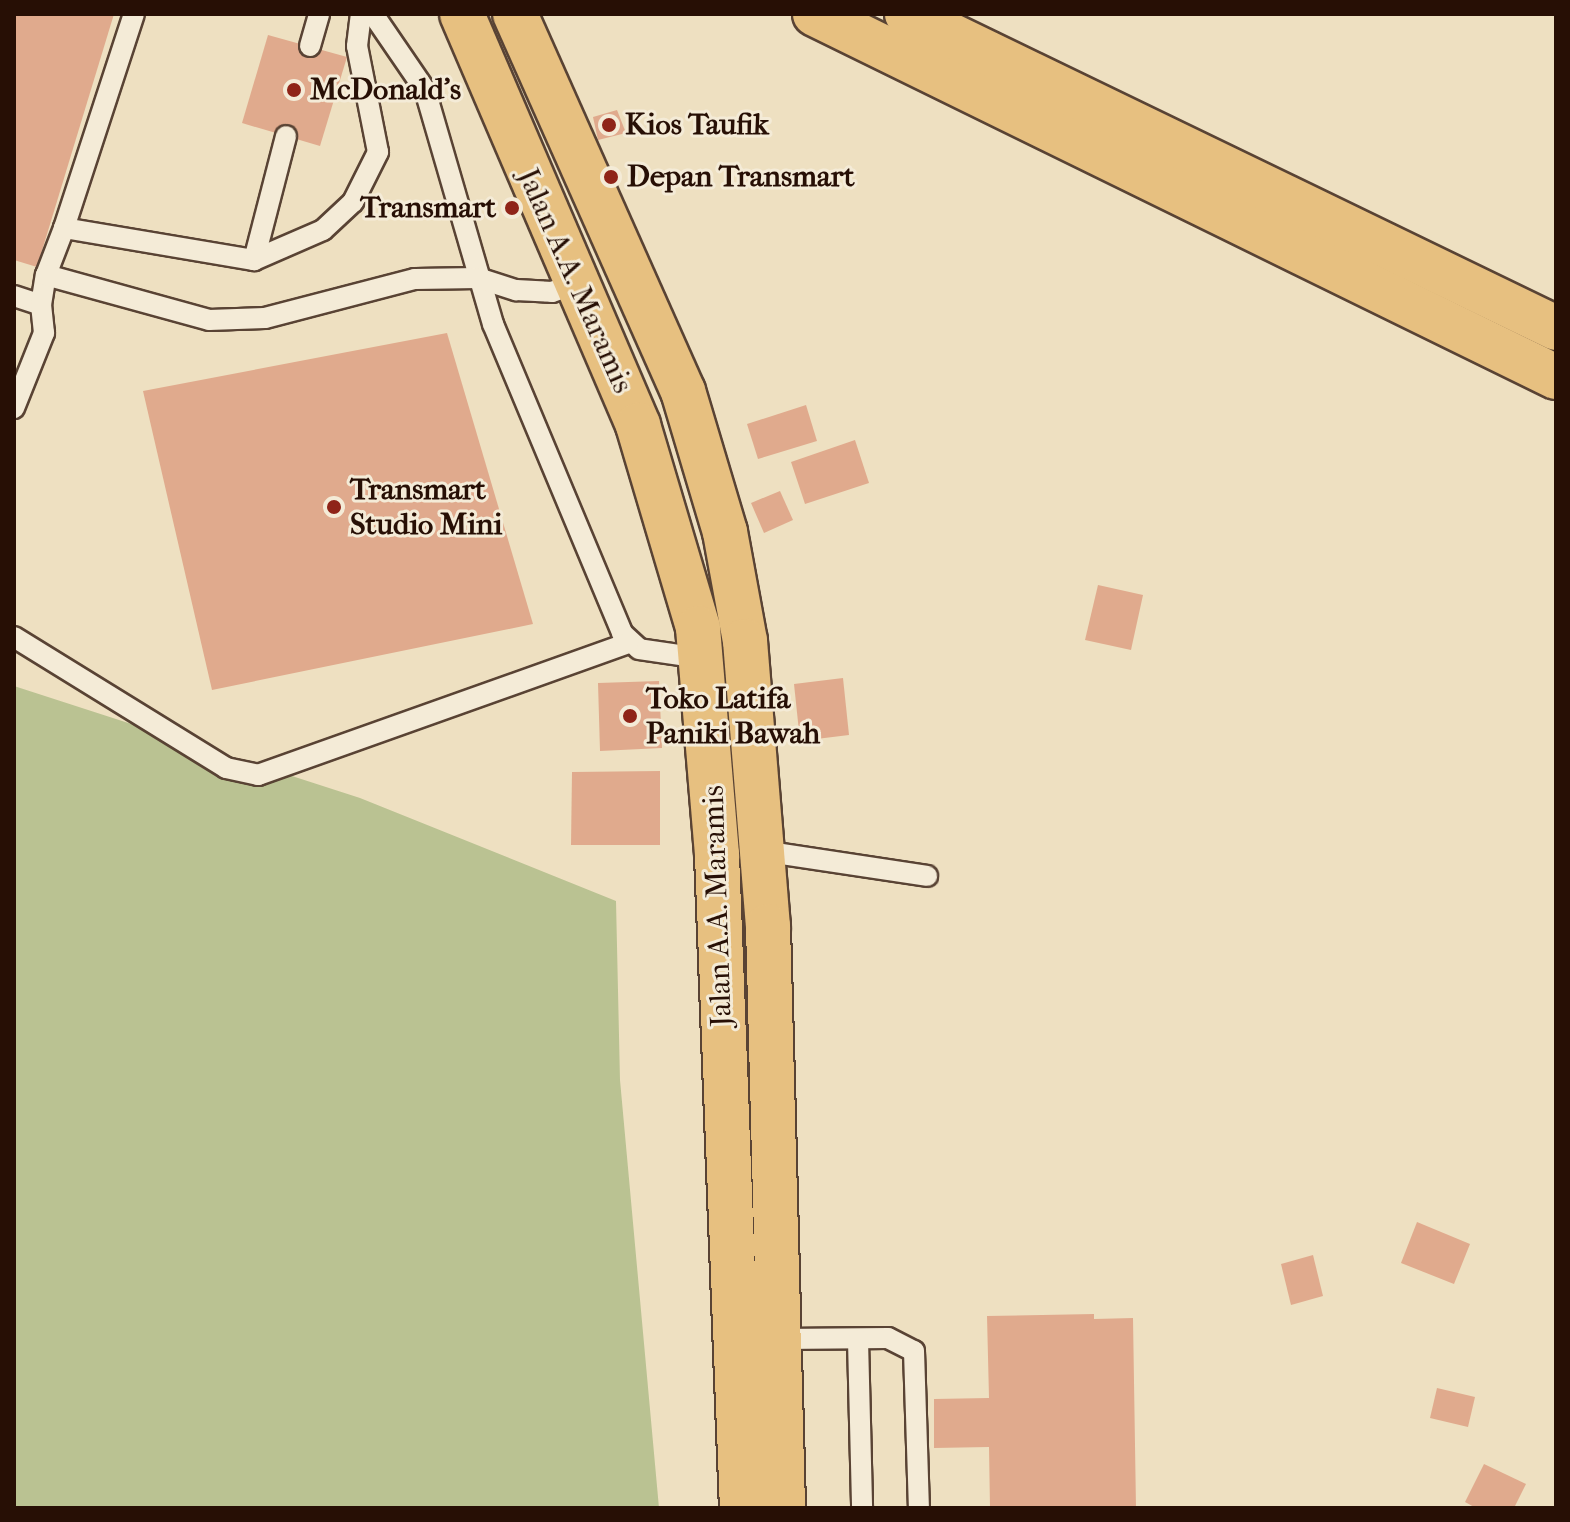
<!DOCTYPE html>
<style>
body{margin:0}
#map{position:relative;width:1570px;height:1522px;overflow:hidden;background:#eee0c1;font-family:"IM FELL French Canon",serif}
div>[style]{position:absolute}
.green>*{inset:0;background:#bac292}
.building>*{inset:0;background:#e0aa8d}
.roads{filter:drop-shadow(2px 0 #594334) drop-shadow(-2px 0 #594334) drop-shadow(0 2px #594334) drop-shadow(0 -2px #594334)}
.service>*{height:20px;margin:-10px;padding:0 10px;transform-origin:10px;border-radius:10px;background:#f4ebd7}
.trunk>*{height:44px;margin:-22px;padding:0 22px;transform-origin:22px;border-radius:22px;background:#e7c080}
.dots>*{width:22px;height:22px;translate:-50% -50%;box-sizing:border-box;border:4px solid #f4ebd7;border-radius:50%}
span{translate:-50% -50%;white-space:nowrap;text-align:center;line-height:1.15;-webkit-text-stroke:6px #f4ebd7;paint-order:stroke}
.poi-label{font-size:30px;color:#270f05;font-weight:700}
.left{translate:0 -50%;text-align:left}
.right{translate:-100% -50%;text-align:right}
.street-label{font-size:30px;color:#270f05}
.frame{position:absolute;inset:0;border:16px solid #270f05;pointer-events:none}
</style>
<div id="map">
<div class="green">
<i style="clip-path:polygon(14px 686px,360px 798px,616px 901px,620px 1080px,659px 1508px,14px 1508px)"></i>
</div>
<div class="building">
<i style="clip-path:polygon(14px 14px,114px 14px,37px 267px,14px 260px)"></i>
<i style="clip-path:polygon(268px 35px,347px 57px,320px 146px,242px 123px)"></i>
<i style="clip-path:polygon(617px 110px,626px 133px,598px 140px,593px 117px)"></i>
<i style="clip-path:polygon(447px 333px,533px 624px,212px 690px,143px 391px)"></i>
<i style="clip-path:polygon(806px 405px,817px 441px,758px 459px,747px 424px)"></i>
<i style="clip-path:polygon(855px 440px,869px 483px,805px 504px,791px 462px)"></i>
<i style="clip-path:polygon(780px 491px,793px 520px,764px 533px,751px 503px)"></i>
<i style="clip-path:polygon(1098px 585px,1143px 595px,1131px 650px,1085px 640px)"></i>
<i style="clip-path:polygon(843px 678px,849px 735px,800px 741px,794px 684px)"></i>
<i style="clip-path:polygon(659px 681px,662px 748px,600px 751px,598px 683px)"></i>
<i style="clip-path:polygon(660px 771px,660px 845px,571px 845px,572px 772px)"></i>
<i style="clip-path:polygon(1417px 1222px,1470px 1244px,1454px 1284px,1401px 1263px)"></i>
<i style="clip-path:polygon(1313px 1255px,1323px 1296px,1291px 1305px,1281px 1264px)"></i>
<i style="clip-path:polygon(1094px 1314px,1094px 1319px,1133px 1318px,1136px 1508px,990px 1508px,989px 1447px,934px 1448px,934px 1399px,989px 1398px,987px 1316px)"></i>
<i style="clip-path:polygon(1437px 1388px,1475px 1397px,1468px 1427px,1430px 1418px)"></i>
<i style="clip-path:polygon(1484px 1464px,1526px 1484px,1514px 1508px,1476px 1508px,1465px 1502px)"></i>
</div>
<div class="roads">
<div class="service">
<i style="left:373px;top:14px;width:92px;rotate:55.6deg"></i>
<i style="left:425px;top:90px;width:244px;rotate:73.8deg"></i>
<i style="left:493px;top:324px;width:335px;rotate:67.3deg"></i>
<i style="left:622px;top:633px;width:23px;rotate:43deg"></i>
<i style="left:639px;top:649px;width:63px;rotate:8.3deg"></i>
<i style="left:310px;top:46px;width:33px;rotate:-74deg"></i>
<i style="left:64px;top:228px;width:225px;rotate:-71.9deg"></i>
<i style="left:254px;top:260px;width:128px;rotate:-75.5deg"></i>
<i style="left:46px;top:275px;width:50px;rotate:-69deg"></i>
<i style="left:64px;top:228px;width:193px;rotate:9.6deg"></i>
<i style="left:254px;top:260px;width:75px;rotate:-23.5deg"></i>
<i style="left:323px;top:230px;width:41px;rotate:-43deg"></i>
<i style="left:353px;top:202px;width:56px;rotate:-63.4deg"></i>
<i style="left:378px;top:152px;width:108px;rotate:-101.2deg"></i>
<i style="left:357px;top:46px;width:32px;rotate:-83deg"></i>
<i style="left:14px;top:296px;width:28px;rotate:18deg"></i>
<i style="left:14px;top:408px;width:81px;rotate:-68.2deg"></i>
<i style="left:44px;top:333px;width:28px;rotate:-96deg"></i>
<i style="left:41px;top:305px;width:30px;rotate:-81deg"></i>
<i style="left:46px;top:275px;width:169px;rotate:15.4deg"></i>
<i style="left:209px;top:320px;width:56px;rotate:-2deg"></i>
<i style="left:265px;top:318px;width:155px;rotate:-14.6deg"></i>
<i style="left:415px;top:279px;width:63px;rotate:-0.9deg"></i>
<i style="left:478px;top:278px;width:40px;rotate:18deg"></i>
<i style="left:516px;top:290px;width:36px;rotate:3deg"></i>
<i style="left:552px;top:292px;width:27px;rotate:-20deg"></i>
<i style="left:14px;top:637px;width:249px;rotate:31.7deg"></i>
<i style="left:226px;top:768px;width:33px;rotate:12deg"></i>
<i style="left:258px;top:775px;width:393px;rotate:-19.6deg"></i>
<i style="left:762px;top:851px;width:167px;rotate:8.6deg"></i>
<i style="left:782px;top:1339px;width:106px;rotate:-0.5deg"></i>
<i style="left:888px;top:1338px;width:29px;rotate:27deg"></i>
<i style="left:914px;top:1351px;width:157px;rotate:88.2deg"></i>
<i style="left:858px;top:1340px;width:168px;rotate:88.6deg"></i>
</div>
<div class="trunk">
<i style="left:462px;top:14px;width:447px;rotate:66.8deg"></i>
<i style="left:638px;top:425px;width:212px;rotate:73.5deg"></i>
<i style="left:698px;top:628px;width:228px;rotate:85.2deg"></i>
<i style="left:717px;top:855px;width:653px;rotate:87.81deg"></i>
<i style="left:515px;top:14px;width:413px;rotate:66deg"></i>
<i style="left:683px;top:391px;width:147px;rotate:73.4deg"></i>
<i style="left:725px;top:532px;width:111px;rotate:79.6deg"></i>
<i style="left:745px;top:641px;width:286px;rotate:85.4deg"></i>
<i style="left:768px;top:926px;width:582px;rotate:88.52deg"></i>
<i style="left:815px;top:14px;width:825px;rotate:26.1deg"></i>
<i style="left:907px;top:14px;width:721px;rotate:25.82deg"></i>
</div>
</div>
<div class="dots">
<i style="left:294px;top:90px;background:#8f2418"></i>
<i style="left:609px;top:125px;background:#8f2418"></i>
<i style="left:611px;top:177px;background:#8f2418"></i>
<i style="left:512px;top:208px;background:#8f2418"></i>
<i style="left:334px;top:507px;background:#8f2418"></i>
<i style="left:630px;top:716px;background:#8f2418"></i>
</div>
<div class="poi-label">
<span class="left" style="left:310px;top:90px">McDonald's</span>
<span class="left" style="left:625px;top:125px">Kios Taufik</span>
<span class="left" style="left:627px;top:177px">Depan Transmart</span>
<span class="right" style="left:496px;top:208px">Transmart</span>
<span class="left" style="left:350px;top:507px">Transmart<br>Studio Mini</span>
<span class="left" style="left:646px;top:716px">Toko Latifa<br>Paniki Bawah</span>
</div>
<div class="street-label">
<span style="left:575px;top:281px;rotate:66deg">Jalan A.A. Maramis</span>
<span style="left:718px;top:906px;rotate:-92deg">Jalan A.A. Maramis</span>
</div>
<div class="frame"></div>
</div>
